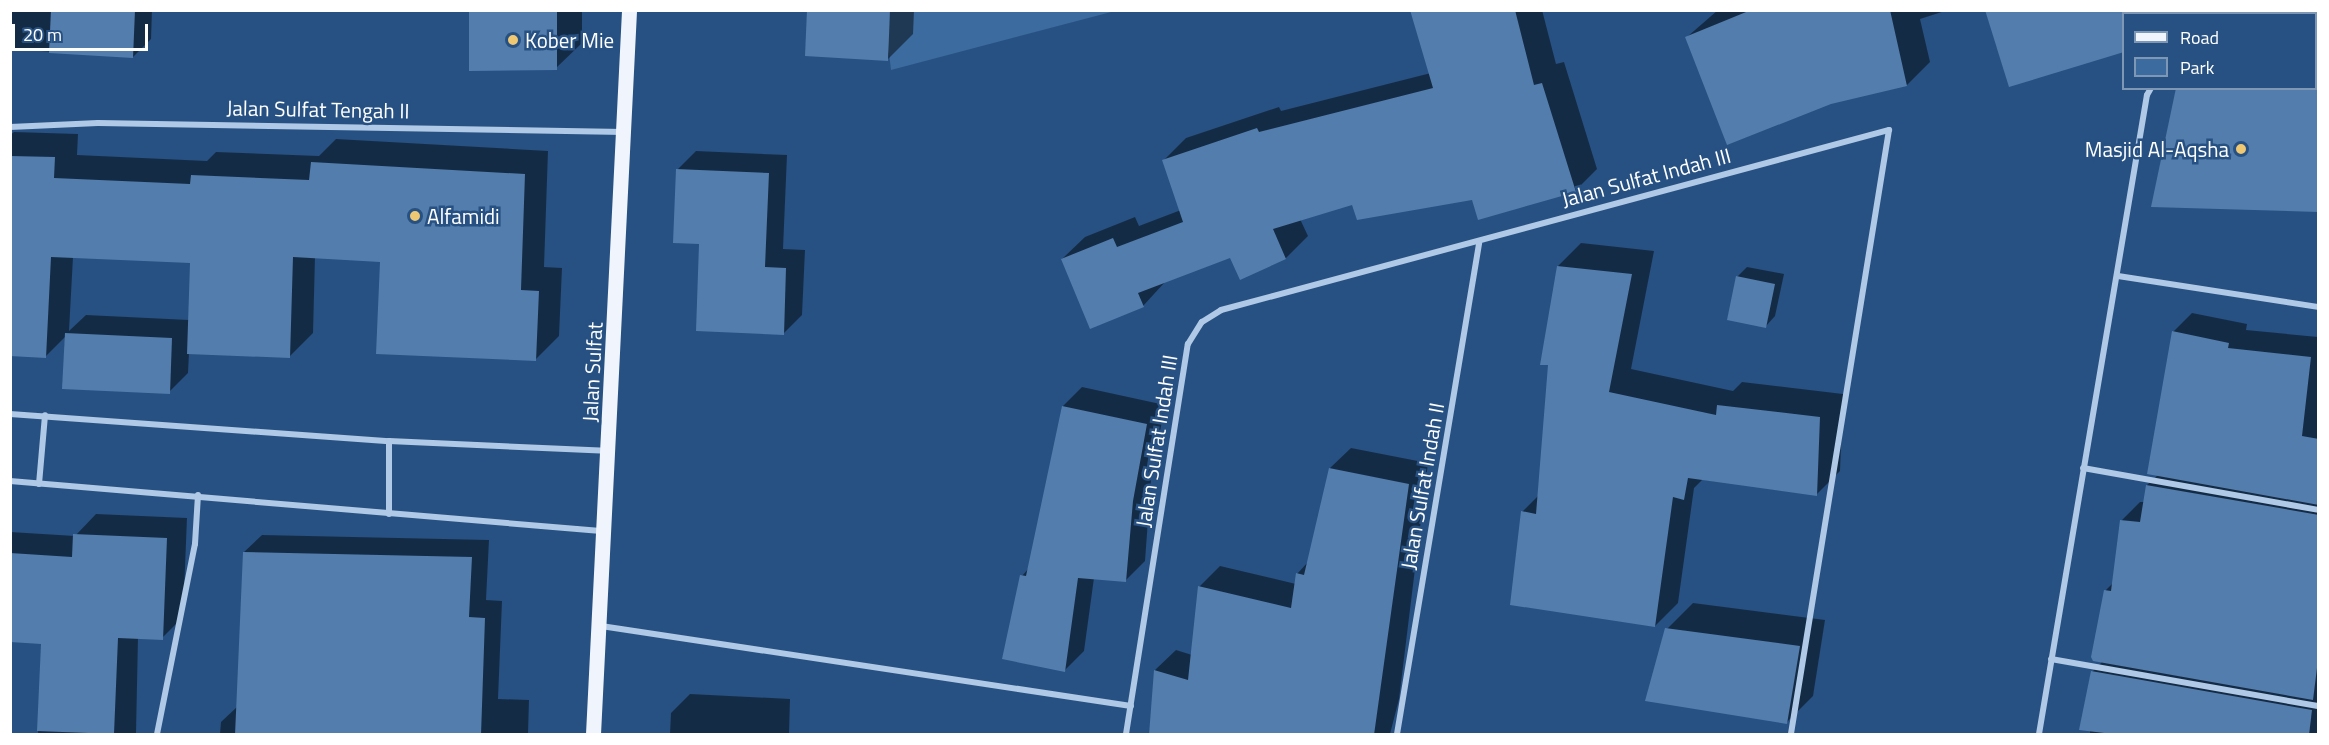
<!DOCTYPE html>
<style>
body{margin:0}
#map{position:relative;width:2329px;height:745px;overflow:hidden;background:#275182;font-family:"Titillium Web",sans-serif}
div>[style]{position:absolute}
.green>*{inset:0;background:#3b6b9f}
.shadow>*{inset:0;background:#0007}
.building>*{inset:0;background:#537dac}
.minor>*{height:6px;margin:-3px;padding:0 3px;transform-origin:3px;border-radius:3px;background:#afc9e6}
.primary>*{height:15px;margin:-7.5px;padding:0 7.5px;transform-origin:7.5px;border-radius:7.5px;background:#f0f5fd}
.dots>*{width:16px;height:16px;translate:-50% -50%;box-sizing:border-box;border:3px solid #275182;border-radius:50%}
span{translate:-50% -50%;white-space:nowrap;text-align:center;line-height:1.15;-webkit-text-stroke:5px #275182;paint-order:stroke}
.poi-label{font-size:21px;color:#fff}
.left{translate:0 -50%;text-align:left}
.right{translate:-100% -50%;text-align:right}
.street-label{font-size:21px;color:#fff}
.frame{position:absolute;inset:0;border:12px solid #fff;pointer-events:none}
.legend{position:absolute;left:2122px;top:12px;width:195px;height:78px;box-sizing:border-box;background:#275182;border:2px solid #7d97b4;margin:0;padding:8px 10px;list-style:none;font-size:18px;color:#fff}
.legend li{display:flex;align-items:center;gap:12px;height:30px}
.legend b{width:30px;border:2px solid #7d97b4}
.scale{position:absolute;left:12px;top:24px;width:136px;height:27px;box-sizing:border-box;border:3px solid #fff;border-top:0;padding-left:8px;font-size:18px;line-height:21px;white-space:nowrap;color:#fff;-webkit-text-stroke:4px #275182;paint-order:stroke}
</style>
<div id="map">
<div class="green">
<i style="clip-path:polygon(884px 10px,1115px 11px,891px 70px)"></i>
</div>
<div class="shadow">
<i style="clip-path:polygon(10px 10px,152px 10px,151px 39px,133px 57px,10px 49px)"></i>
<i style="clip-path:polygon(470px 10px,582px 10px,582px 43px,556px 68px)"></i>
<i style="clip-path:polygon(809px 10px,914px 10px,913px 34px,887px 60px)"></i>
<i style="clip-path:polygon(1412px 10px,1542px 10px,1556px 64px,1564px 62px,1597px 169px,1575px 191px,1353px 204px,1300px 219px,1308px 236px,1286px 258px,1241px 278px,1231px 256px,1165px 282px,1143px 306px,1062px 259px,1085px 237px,1135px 217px,1139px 226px,1181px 210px,1164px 160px,1186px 138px,1279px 107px,1281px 111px,1431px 73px)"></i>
<i style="clip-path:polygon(1718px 10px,1948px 10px,1920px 19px,1930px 62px,1907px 85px,1687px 37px)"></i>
<i style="clip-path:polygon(1987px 10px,2181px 10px,2170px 14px)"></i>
<i style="clip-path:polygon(2318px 15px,2318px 211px,2316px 88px)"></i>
<i style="clip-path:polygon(evenodd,14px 132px,78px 134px,77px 155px,207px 161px,216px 152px,319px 156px,336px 139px,548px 151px,544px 267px,562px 268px,559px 336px,535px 360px,382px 260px,315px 257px,313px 333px,289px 357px,189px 353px,188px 373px,169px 392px,66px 336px,46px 356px,10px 355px,10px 135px,14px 132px,73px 257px,191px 262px,189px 320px,86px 315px,69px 331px,73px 257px)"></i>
<i style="clip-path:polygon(696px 151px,787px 155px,783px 249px,805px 250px,802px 315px,783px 334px,701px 243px,677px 170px)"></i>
<i style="clip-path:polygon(1581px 243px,1654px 251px,1631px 369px,1733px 391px,1742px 382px,1843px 394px,1840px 471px,1816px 495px,1703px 479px,1694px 488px,1678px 603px,1655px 626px,1522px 512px,1539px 495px,1558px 266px)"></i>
<i style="clip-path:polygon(1747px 267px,1784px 274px,1775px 316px,1766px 326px,1737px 277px)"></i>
<i style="clip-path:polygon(2192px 313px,2247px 324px,2246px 330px,2318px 337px,2318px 734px,2090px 734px,2092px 672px,2103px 661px,2106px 590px,2114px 582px,2121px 521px,2140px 502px,2145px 502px,2147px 485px,2158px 475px,2173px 332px)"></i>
<i style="clip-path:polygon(1082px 387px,1165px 405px,1151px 480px,1145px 561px,1126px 580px,1094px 578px,1084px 651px,1065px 670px,1022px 576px,1029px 568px,1063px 406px)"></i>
<i style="clip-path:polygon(1351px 448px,1428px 463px,1399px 699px,1390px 734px,1150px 734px,1155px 670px,1176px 650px,1192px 655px,1199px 587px,1220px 566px,1296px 584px,1297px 574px,1308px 562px,1330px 468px)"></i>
<i style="clip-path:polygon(96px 514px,187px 518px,183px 617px,162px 638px,138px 637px,136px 734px,38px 734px,42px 643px,10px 641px,10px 532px,75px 536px)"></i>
<i style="clip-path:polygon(262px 535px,489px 540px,486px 600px,502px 601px,498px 699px,529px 700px,528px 734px,220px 734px,221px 722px,238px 706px,244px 552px)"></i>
<i style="clip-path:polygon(1693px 603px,1825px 620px,1813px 696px,1787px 722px,1667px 629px)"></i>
<i style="clip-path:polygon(690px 694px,790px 699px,789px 734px,670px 734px,671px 713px)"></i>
</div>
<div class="building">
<i style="clip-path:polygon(51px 10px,135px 10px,133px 58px,49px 53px)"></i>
<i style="clip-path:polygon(469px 10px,557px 10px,557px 70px,469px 71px)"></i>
<i style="clip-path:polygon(807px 10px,890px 10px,888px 61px,805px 56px)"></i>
<i style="clip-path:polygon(1410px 10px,1515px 10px,1534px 85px,1542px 83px,1576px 192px,1478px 220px,1472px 200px,1357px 220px,1352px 205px,1273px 229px,1286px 259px,1240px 280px,1230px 258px,1138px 293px,1144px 307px,1090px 329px,1061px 259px,1113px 238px,1117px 247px,1183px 222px,1162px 160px,1257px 128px,1259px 132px,1433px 88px)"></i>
<i style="clip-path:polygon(1751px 10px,1890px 10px,1907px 86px,1831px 104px,1727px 145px,1685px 37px)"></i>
<i style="clip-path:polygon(1985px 10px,2124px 10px,2124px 52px,2009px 87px)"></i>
<i style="clip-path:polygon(2176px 88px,2319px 88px,2319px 212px,2151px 207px)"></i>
<i style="clip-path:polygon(10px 156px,55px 157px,54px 178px,190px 184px,191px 175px,309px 180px,311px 162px,525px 174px,521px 290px,539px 291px,536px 361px,376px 354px,380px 262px,293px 257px,290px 358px,187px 354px,190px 263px,51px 257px,46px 358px,10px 356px)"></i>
<i style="clip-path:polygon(676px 169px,769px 173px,765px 267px,786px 268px,784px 335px,696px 331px,699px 244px,673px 243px)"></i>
<i style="clip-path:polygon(1557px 266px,1632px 274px,1609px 392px,1716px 415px,1717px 405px,1820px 417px,1817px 496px,1688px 478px,1684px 500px,1673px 497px,1655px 627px,1510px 605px,1521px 511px,1536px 514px,1548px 365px,1540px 365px)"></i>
<i style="clip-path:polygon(1736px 276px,1775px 284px,1766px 328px,1727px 320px)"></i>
<i style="clip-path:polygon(2172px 331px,2229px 343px,2228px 348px,2311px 357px,2302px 436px,2319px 439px,2319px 505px,2147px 474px)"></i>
<i style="clip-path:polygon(65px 333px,172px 338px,170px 394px,62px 389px)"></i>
<i style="clip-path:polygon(1062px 406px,1147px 424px,1133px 501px,1126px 582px,1078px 578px,1065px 672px,1002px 659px,1020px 575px,1026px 576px)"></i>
<i style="clip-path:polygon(1329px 468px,1409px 484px,1374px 735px,1149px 735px,1154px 670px,1188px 680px,1198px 586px,1291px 608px,1296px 573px,1304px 575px)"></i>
<i style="clip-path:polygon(2146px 485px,2319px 515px,2319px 652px,2313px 700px,2093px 661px,2091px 657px,2104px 590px,2111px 591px,2120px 520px,2140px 522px)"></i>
<i style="clip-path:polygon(73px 534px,167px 538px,163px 640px,118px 638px,114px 734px,37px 731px,41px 644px,10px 642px,10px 553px,72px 557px)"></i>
<i style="clip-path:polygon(243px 552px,472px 557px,469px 617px,485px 618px,481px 735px,235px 735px)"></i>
<i style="clip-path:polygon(1665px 628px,1800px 646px,1787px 724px,1645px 701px)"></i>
<i style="clip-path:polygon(2091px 671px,2312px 710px,2309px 735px,2121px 735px,2079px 730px)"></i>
</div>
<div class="minor">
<i style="left:2312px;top:14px;width:7px;rotate:-27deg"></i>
<i style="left:10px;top:127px;width:88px;rotate:-2.6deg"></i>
<i style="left:98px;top:123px;width:526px;rotate:0.98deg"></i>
<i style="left:2118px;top:276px;width:202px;rotate:8.8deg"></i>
<i style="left:10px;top:414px;width:380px;rotate:4.1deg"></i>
<i style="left:389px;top:441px;width:217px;rotate:2.6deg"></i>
<i style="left:2083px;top:468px;width:239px;rotate:10.1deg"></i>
<i style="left:10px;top:481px;width:593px;rotate:4.84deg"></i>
<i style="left:39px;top:484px;width:69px;rotate:-85deg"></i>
<i style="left:389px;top:514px;width:73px;rotate:-90deg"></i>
<i style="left:601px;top:626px;width:536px;rotate:8.58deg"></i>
<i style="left:2051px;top:659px;width:271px;rotate:10deg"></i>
<i style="left:157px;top:734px;width:194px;rotate:-78.7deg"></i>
<i style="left:195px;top:544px;width:49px;rotate:-86.5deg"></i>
<i style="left:1126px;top:734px;width:395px;rotate:-81deg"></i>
<i style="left:1188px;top:344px;width:26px;rotate:-58deg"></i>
<i style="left:1202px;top:322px;width:22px;rotate:-32deg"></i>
<i style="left:1221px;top:310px;width:692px;rotate:-15.08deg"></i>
<i style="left:1889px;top:130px;width:612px;rotate:99.22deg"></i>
<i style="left:1397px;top:734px;width:498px;rotate:-80.5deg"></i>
<i style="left:2039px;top:734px;width:648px;rotate:-80.41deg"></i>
<i style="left:2147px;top:95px;width:8px;rotate:-60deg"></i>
</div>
<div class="primary">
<i style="left:593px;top:734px;width:725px;rotate:-87.15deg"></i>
</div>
<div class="dots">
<i style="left:513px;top:40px;background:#efc874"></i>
<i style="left:2241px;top:149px;background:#efc874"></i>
<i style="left:415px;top:216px;background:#efc874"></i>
</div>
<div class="poi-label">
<span class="left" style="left:525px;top:40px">Kober Mie</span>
<span class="right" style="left:2229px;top:149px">Masjid Al-Aqsha</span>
<span class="left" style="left:427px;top:216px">Alfamidi</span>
</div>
<div class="street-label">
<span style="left:318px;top:109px;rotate:1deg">Jalan Sulfat Tengah II</span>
<span style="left:1646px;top:177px;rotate:-15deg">Jalan Sulfat Indah III</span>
<span style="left:592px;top:372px;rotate:-87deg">Jalan Sulfat</span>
<span style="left:1156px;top:441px;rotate:-81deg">Jalan Sulfat Indah III</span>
<span style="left:1422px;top:486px;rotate:-80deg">Jalan Sulfat Indah II</span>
</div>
<div class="frame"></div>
<ul class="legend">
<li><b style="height:8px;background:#f0f5fd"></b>Road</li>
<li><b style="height:16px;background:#3b6b9f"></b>Park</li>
</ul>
<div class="scale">20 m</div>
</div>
